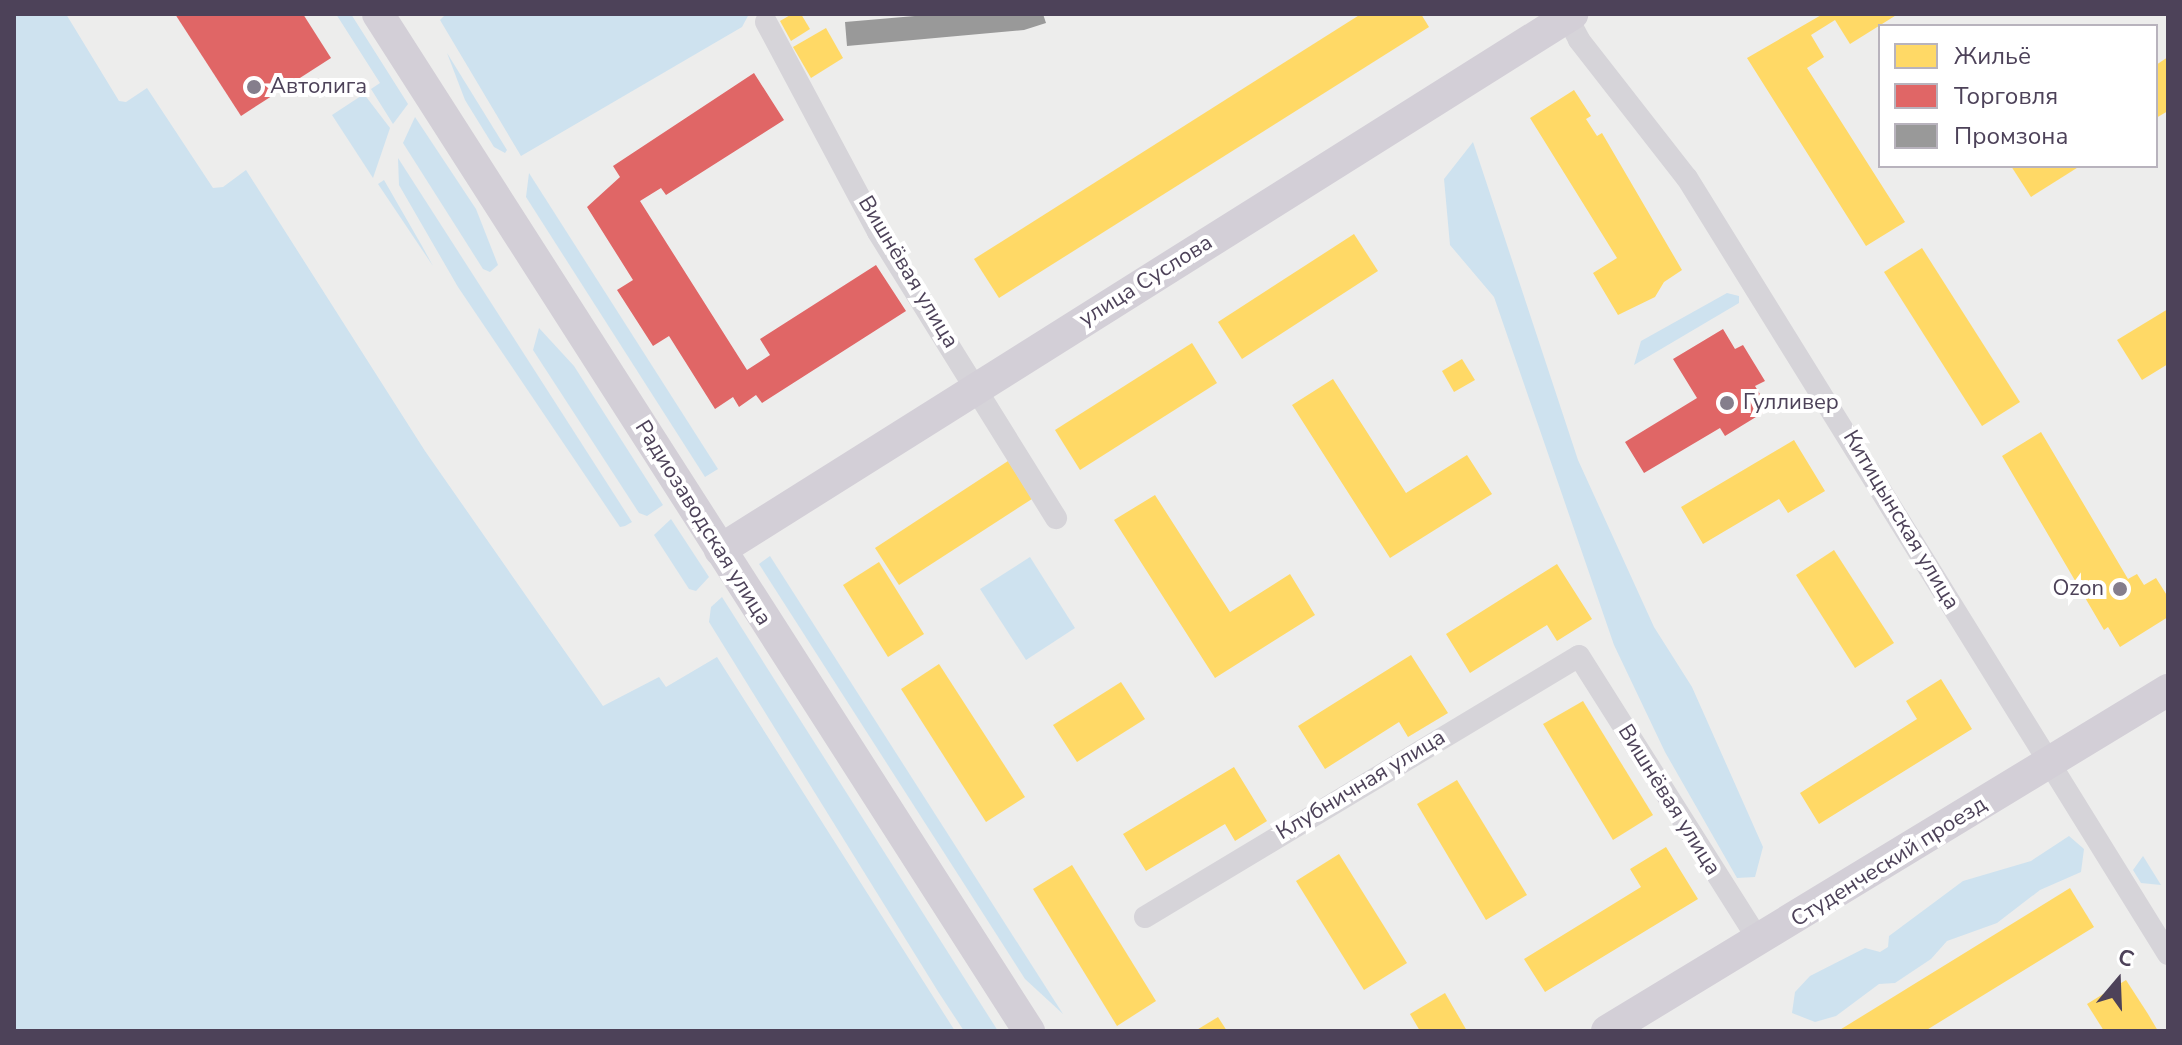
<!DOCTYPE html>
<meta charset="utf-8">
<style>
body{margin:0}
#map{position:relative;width:2182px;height:1045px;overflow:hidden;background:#ededec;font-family:"Nunito Sans",sans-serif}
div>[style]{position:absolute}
.green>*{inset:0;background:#cee2ef}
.homes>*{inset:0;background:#ffd966}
.shops>*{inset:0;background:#e06666}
.industry>*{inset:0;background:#999}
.street>*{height:22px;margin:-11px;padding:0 11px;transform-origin:11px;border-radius:11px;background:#d6d4d9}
.secondary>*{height:32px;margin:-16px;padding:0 16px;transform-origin:16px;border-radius:16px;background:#d3cfd7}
.dots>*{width:22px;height:22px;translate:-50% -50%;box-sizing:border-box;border:4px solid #fff;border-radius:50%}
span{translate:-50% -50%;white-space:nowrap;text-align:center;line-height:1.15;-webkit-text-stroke:8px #fff;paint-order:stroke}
.poi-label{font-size:22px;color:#4d4259}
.left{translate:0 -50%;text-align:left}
.right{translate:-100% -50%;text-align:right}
.street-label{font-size:22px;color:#4d4259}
.frame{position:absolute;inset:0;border:16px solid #4d4259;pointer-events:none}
.legend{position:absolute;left:1878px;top:24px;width:280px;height:144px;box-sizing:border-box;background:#fff;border:2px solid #b8b3bd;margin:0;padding:10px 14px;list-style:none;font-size:24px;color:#4d4259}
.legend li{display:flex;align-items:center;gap:16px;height:40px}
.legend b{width:40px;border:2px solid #b8b3bd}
.north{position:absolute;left:2078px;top:941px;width:80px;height:80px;-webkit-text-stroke:6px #fff;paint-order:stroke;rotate:19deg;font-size:22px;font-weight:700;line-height:32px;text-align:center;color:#4d4259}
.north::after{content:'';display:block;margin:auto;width:28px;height:36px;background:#4d4259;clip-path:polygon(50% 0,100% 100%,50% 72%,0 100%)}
</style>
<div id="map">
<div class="green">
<i style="clip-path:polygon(14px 14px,66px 14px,119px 101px,126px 102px,147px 88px,213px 188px,223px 187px,246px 170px,425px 451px,603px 706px,659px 677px,666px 687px,717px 657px,955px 1031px,14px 1031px)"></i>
<i style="clip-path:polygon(336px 14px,351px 14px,408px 104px,393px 124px,371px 89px,380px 83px)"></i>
<i style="clip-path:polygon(446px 14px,749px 14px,742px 27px,521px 156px,440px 20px)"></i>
<i style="clip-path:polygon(447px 53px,507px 150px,505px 153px,494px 147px,465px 100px)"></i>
<i style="clip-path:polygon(364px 94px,390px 128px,373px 178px,332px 115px)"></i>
<i style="clip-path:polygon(415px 117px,476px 209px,498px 265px,490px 272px,483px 269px,403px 143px)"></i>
<i style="clip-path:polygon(1473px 142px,1578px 460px,1654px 627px,1692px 687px,1763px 847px,1755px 877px,1737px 878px,1665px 752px,1614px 645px,1494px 297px,1450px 245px,1444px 179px)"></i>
<i style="clip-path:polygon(398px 158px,632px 522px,625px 526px,620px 527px,458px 287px,399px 185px)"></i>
<i style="clip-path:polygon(529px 173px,718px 469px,705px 477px,526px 197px)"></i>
<i style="clip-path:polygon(384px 180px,422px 246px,433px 266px,378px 184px)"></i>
<i style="clip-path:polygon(1727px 293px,1739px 296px,1739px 303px,1634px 365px,1641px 341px)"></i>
<i style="clip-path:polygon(539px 328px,574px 366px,663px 505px,647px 516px,639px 513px,533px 350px)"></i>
<i style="clip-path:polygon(671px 519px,709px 577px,696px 591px,689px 589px,654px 535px)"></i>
<i style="clip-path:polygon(770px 556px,1063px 1014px,1025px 979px,759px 564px)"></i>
<i style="clip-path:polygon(1030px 557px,1075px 628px,1026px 660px,980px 589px)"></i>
<i style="clip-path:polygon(722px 597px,998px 1031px,964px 1031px,939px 993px,709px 622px,711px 607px)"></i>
<i style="clip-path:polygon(2069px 836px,2084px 849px,2081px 872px,2040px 890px,1997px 923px,1947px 941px,1931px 959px,1895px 983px,1879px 984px,1836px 1016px,1815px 1022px,1792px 1013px,1795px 992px,1810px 976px,1865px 948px,1880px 952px,1888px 947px,1889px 936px,1963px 881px,2031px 861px)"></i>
<i style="clip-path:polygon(2143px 856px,2161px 885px,2141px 883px,2133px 870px)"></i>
</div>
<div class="homes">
<i style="clip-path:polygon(792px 14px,801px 14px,810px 29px,791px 41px,780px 21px)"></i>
<i style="clip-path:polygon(1361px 14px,1421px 14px,1429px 27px,999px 298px,974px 259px)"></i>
<i style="clip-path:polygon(1823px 14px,1898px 14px,1850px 44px,1835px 20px,1811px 35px,1824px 57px,1807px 68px,1905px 222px,1866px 246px,1747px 58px)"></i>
<i style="clip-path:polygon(826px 28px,843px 58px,811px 78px,793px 47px)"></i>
<i style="clip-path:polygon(2168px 57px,2168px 111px,2156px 118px,2156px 65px)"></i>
<i style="clip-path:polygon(1574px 90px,1591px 116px,1586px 119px,1597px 136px,1602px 133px,1682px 270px,1664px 282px,1655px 297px,1618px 315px,1593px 273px,1617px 258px,1530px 118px)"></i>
<i style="clip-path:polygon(2011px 166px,2080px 166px,2031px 197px)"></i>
<i style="clip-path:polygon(1354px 234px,1378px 271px,1242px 359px,1218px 322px)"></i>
<i style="clip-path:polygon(1922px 248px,2020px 402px,1982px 426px,1884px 272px)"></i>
<i style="clip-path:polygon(2168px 309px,2168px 364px,2142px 380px,2117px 340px)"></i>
<i style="clip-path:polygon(1192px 343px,1217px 383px,1080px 470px,1055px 430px)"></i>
<i style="clip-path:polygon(1462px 359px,1475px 380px,1454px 392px,1442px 371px)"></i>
<i style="clip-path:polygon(1333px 379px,1406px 493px,1467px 455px,1492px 494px,1390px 558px,1292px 405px)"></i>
<i style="clip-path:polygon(2041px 432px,2128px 579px,2137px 574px,2144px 585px,2156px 578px,2168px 597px,2168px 617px,2120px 647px,2108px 627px,2104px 630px,2002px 456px)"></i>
<i style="clip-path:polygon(1794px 440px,1825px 491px,1788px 513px,1779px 499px,1703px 544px,1681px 507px)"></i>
<i style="clip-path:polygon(1008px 461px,1032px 499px,899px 585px,875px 548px)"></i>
<i style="clip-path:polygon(1155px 495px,1230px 612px,1290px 574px,1315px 615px,1215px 678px,1114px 520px)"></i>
<i style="clip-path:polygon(1834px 550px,1894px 643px,1855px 668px,1796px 575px)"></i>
<i style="clip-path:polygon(879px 562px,924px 634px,888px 657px,843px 585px)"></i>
<i style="clip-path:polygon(1557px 564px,1592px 619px,1557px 641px,1547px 625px,1470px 673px,1446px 634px)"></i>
<i style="clip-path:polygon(1411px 655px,1448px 713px,1408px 737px,1399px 722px,1325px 769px,1298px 726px)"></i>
<i style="clip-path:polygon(939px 664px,1025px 797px,986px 822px,901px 689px)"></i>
<i style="clip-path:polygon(1941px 679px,1972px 729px,1819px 824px,1800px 793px,1917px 719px,1906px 701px)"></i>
<i style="clip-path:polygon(1121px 682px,1145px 719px,1077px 762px,1053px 725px)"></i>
<i style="clip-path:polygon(1583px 701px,1653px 815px,1613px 840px,1543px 724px)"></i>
<i style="clip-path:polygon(1234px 767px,1267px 821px,1235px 841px,1225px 824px,1146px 871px,1123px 834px)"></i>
<i style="clip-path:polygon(1457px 780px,1527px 895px,1486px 920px,1417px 804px)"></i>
<i style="clip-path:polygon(1666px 847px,1698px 899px,1545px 992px,1524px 959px,1641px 887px,1630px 869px)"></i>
<i style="clip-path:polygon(1339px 854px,1407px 963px,1364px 990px,1296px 881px)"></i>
<i style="clip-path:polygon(1072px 865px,1156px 1001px,1117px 1026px,1033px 889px)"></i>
<i style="clip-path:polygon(2070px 888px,2094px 927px,1925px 1031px,1838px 1031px)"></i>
<i style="clip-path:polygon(2126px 980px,2148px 1014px,2158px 1031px,2104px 1031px,2087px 1004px)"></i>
<i style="clip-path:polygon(1445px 993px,1467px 1031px,1420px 1031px,1410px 1014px)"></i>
<i style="clip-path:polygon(1218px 1017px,1227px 1031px,1195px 1031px)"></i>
</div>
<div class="shops">
<i style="clip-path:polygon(175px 14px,303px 14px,331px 58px,241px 116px)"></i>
<i style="clip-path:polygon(754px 73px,784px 120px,666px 195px,661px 188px,640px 201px,747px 370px,770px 355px,760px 339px,876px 265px,906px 311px,762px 403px,756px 395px,739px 407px,733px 397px,715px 409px,669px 336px,653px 346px,617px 290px,633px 280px,587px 207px,620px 177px,613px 166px)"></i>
<i style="clip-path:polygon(1723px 329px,1735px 349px,1743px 345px,1765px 381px,1755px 386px,1769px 409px,1725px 436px,1720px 428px,1644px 473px,1625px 442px,1697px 398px,1673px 359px)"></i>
</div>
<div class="industry">
<i style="clip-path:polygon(938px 14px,1043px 14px,1046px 23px,1024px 30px,847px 46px,845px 22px)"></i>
</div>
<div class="street">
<i style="left:1567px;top:17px;width:26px;rotate:62deg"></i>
<i style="left:1579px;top:40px;width:175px;rotate:52deg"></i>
<i style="left:1687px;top:178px;width:913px;rotate:58.21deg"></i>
<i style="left:766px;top:22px;width:238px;rotate:61.9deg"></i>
<i style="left:878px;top:232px;width:337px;rotate:58.1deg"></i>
<i style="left:1145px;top:917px;width:506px;rotate:-31.02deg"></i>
<i style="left:1579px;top:656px;width:338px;rotate:57.7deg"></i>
</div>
<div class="secondary">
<i style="left:378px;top:14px;width:1208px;rotate:57.38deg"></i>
<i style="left:720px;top:550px;width:1007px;rotate:-32.17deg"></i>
<i style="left:1607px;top:1031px;width:657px;rotate:-31.29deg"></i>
</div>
<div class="dots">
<i style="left:254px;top:87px;background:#857e8c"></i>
<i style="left:1727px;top:403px;background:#857e8c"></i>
<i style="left:2120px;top:589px;background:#857e8c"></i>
</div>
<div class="poi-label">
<span class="left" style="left:270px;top:87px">Автолига</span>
<span class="left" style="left:1743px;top:403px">Гулливер</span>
<span class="right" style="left:2104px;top:589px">Ozon</span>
</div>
<div class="street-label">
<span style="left:908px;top:272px;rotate:59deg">Вишнёвая улица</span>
<span style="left:1146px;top:281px;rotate:-32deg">улица Суслова</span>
<span style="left:1901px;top:520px;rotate:59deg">Китицынская улица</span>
<span style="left:703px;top:523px;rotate:58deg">Радиозаводская улица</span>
<span style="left:1361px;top:785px;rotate:-31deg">Клубничная улица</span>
<span style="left:1669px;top:800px;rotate:58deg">Вишнёвая улица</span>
<span style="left:1889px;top:862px;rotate:-32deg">Студенческий проезд</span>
</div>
<div class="frame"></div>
<ul class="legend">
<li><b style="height:22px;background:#ffd966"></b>Жильё</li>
<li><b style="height:22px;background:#e06666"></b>Торговля</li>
<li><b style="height:22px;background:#999"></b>Промзона</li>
</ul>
<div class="north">С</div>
</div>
